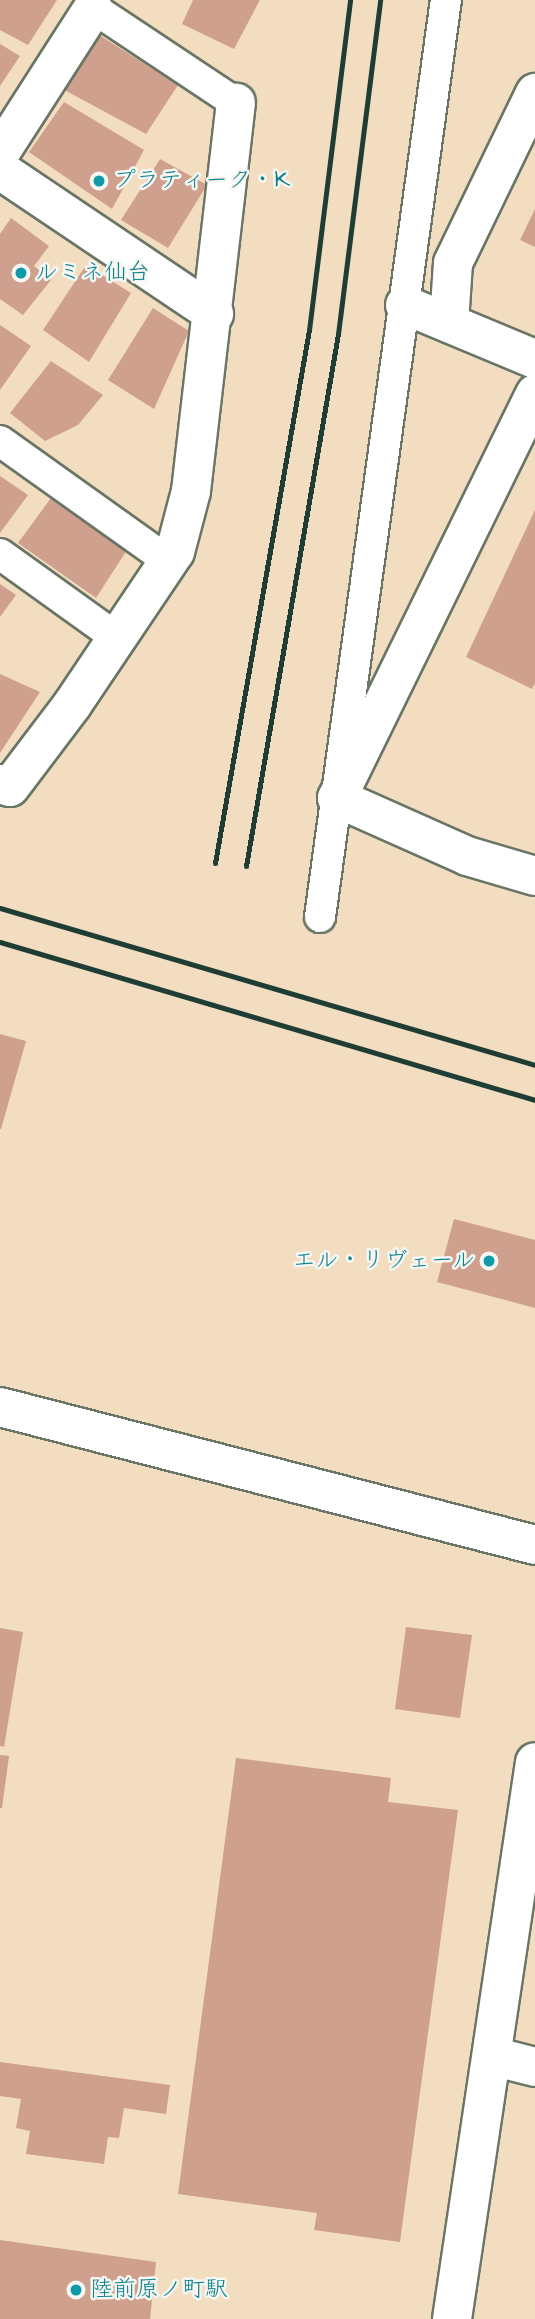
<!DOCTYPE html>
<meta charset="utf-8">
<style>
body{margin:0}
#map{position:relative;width:535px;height:2319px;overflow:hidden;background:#f2ddc1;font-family:Mynerve,"Klee One",sans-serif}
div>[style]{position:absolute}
.building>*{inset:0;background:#cfa08d}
.roads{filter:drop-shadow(2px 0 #697565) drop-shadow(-2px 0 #697565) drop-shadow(0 2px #697565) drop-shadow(0 -2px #697565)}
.service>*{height:30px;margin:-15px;padding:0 15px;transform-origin:15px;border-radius:15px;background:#fff}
.minor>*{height:38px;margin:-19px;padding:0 19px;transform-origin:19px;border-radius:19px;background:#fff}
.tertiary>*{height:38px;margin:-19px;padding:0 19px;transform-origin:19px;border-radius:19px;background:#fff}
.rail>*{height:5px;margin:-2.5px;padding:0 2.5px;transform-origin:2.5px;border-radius:2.5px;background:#1f3d34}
.dots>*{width:19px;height:19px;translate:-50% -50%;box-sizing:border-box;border:4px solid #f6f6f2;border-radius:50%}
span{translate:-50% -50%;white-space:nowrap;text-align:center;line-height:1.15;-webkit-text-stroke:5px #f6f6f2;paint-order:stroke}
.culture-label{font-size:23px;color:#0d838f}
.left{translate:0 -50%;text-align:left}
.right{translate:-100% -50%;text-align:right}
</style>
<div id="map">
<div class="building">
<i style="clip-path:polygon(0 0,57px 0,28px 45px,0 30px)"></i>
<i style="clip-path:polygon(193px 0,260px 0,234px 49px,182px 24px)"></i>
<i style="clip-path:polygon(96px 33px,178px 85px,146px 134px,57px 86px)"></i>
<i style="clip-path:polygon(0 44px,20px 56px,0 86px)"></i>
<i style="clip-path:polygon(64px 102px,144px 150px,112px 209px,29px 152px)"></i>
<i style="clip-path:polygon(160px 159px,207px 185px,168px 248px,121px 220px)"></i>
<i style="clip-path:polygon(535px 209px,535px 247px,520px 240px)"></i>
<i style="clip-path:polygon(11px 218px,49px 246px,34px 266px,51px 280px,23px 315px,0 299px,0 234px)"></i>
<i style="clip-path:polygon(86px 265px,131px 293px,89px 362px,43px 330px)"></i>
<i style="clip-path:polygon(153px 308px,189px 331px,154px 409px,108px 380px)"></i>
<i style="clip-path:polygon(0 325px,31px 346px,0 390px)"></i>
<i style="clip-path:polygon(51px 361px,103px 395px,78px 425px,45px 441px,10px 413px)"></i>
<i style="clip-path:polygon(0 476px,28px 495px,0 533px)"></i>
<i style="clip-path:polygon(51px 498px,127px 550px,96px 598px,18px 543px)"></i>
<i style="clip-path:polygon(535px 510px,535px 683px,532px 689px,466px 657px)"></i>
<i style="clip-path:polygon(0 584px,16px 595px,0 617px)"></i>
<i style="clip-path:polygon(0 674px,40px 692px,0 753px)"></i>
<i style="clip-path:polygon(0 1034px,26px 1041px,1px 1129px,0 1129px)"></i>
<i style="clip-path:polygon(454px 1219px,535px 1240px,535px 1308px,437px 1282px)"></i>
<i style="clip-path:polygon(406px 1627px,472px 1635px,460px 1718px,395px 1709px)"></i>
<i style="clip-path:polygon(0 1628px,23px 1632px,4px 1747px,0 1746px)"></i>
<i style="clip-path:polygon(0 1755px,9px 1756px,2px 1808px,0 1808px)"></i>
<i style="clip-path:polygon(236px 1758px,391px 1778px,388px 1802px,458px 1810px,400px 2242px,314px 2230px,317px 2213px,178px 2194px)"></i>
<i style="clip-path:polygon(0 2062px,170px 2085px,166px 2114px,124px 2108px,119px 2138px,108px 2137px,104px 2164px,26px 2154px,30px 2131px,16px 2128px,21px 2099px,0 2096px)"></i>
<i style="clip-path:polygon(0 2240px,156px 2262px,150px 2319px,0 2319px)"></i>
</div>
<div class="roads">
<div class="service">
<i style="left:93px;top:8px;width:172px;rotate:33.6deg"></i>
<i style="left:0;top:441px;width:206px;rotate:35.5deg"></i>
<i style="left:0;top:554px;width:144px;rotate:35.7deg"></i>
<i style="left:320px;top:917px;width:926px;rotate:-82.18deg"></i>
</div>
<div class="minor">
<i style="left:0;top:153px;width:172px;rotate:-57.3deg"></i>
<i style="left:0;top:170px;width:258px;rotate:33.9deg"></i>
<i style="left:405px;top:305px;width:141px;rotate:22.6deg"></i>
<i style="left:449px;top:323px;width:60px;rotate:-86.2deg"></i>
<i style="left:453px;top:263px;width:189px;rotate:-64.2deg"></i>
<i style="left:535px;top:394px;width:450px;rotate:116.1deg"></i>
<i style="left:337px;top:798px;width:142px;rotate:24deg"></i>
<i style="left:467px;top:856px;width:71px;rotate:16.4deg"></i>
<i style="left:0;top:784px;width:10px;rotate:17deg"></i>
<i style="left:10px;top:787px;width:103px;rotate:-52.9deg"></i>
<i style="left:72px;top:705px;width:184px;rotate:-56.1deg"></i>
<i style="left:175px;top:552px;width:63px;rotate:-75.3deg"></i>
<i style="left:191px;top:491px;width:391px;rotate:-83.4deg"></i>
<i style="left:492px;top:2056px;width:44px;rotate:14.3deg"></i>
</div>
<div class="tertiary">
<i style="left:0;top:1407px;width:553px;rotate:14.46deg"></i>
<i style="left:452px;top:2319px;width:563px;rotate:-81.52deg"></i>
</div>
</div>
<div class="rail">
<i style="left:215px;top:863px;width:541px;rotate:-80deg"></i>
<i style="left:309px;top:330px;width:333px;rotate:-82.9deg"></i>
<i style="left:246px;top:866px;width:540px;rotate:-80.19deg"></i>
<i style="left:338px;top:334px;width:337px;rotate:-82.8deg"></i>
<i style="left:0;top:908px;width:558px;rotate:16.35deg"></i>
<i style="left:0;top:942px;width:558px;rotate:16.45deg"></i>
</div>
<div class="dots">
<i style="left:99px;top:181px;background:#0f9aa8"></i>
<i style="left:21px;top:273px;background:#0f9aa8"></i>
<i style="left:489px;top:1261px;background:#0f9aa8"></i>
<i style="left:76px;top:2290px;background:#0f9aa8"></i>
</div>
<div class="culture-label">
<span class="left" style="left:113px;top:181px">プラティーク・K</span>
<span class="left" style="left:35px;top:273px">ルミネ仙台</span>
<span class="right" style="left:475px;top:1261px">エル・リヴェール</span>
<span class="left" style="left:90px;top:2290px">陸前原ノ町駅</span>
</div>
</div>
